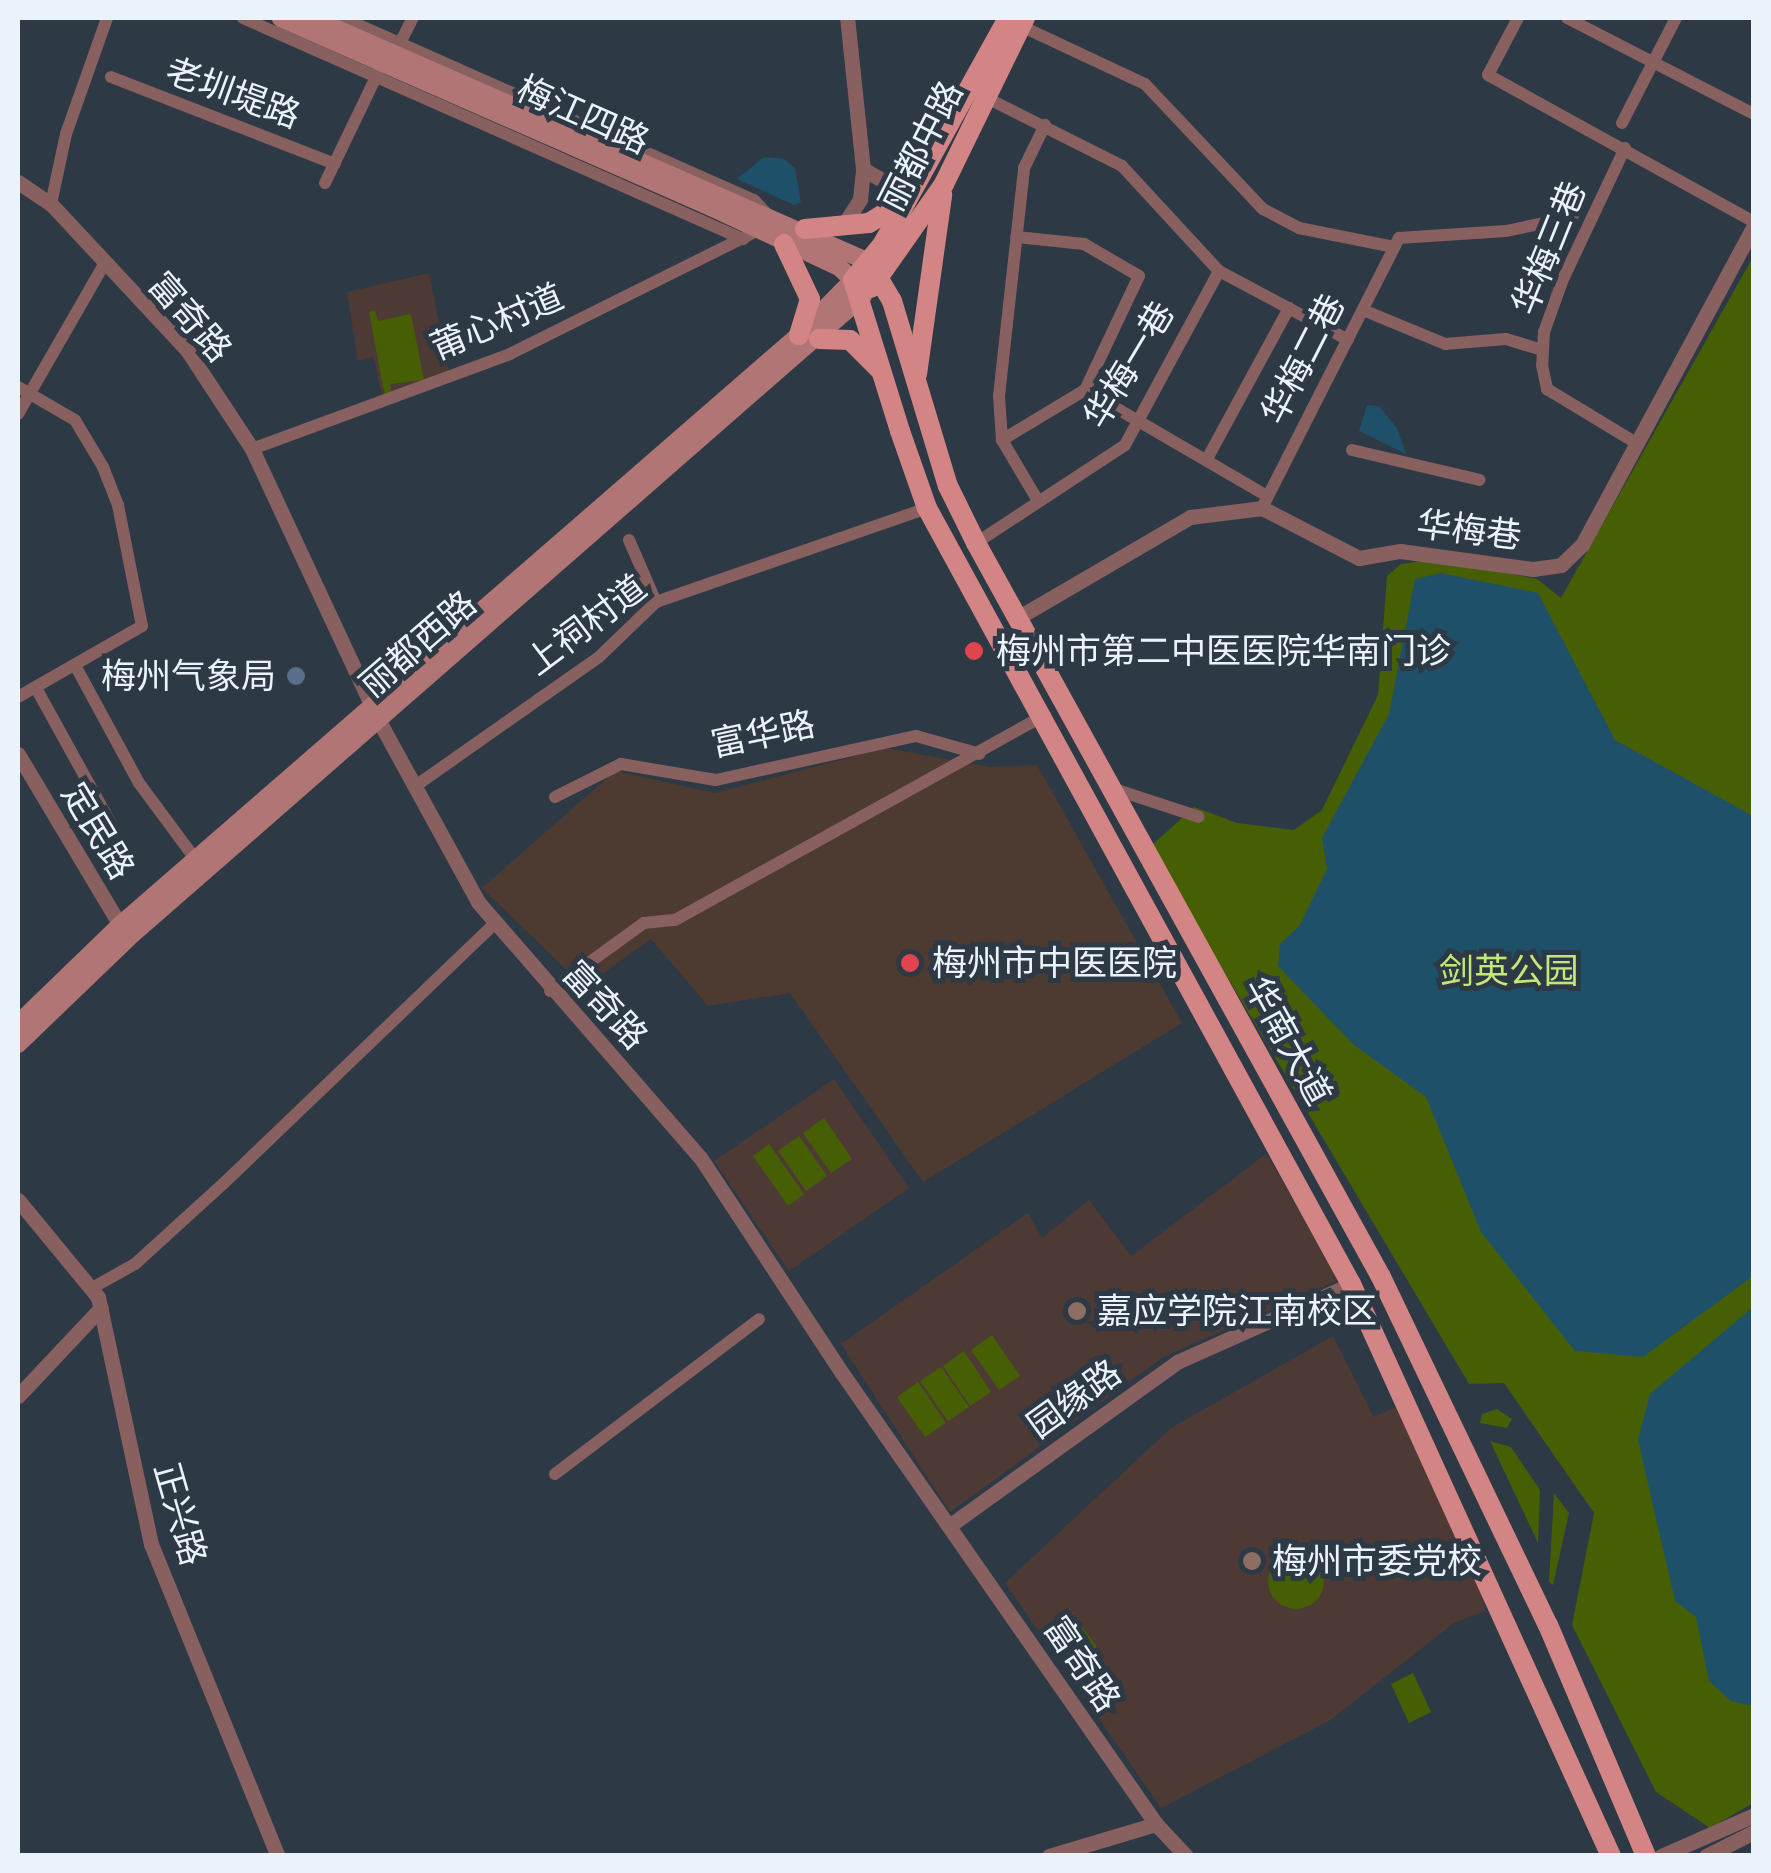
<!DOCTYPE html>
<meta charset="utf-8">
<style>
body{margin:0}
#map{position:relative;width:1771px;height:1873px;overflow:hidden;background:#2d3944;font-family:Cabin,"Noto Sans SC",sans-serif}
div>[style]{position:absolute}
.education>*{inset:0;background:#4e3a34}
.medical>*{inset:0;background:#4d3b31}
.green>*{inset:0;background:#475f04}
.round{border-radius:50%}
.water>*{inset:0;background:#1e506a}
.minor>*{height:12px;margin:-6px;padding:0 6px;transform-origin:6px;border-radius:6px;background:#87605f}
.tertiary>*{height:15px;margin:-7.5px;padding:0 7.5px;transform-origin:7.5px;border-radius:7.5px;background:#87605f}
.secondary>*{height:18px;margin:-9px;padding:0 9px;transform-origin:9px;border-radius:9px;background:#b27575}
.primary>*{height:20px;margin:-10px;padding:0 10px;transform-origin:10px;border-radius:10px;background:#d38585}
.dots>*{width:28px;height:28px;translate:-50% -50%;box-sizing:border-box;border:5px solid #2d3944;border-radius:50%}
span{translate:-50% -50%;white-space:nowrap;text-align:center;line-height:1.15;-webkit-text-stroke:10px #2d3944;paint-order:stroke}
.street-label{font-size:35px;color:#ebf3fa}
.poi-label{font-size:35px;color:#ebf3fa}
.left{translate:0 -50%;text-align:left}
.right{translate:-100% -50%;text-align:right}
.park-label{font-size:35px;color:#c2e87a}
.frame{position:absolute;inset:0;border:20px solid #ebf3fa;pointer-events:none}
</style>
<div id="map">
<div class="education">
<i style="clip-path:polygon(429px 273px,450px 376px,383px 401px,374px 357px,358px 361px,347px 292px)"></i>
<i style="clip-path:polygon(834px 1079px,909px 1188px,789px 1271px,714px 1161px)"></i>
<i style="clip-path:polygon(1266px 1154px,1341px 1279px,1165px 1356px,950px 1512px,841px 1344px,1028px 1213px,1042px 1238px,1089px 1200px,1131px 1256px)"></i>
<i style="clip-path:polygon(1333px 1336px,1374px 1417px,1395px 1407px,1471px 1539px,1485px 1611px,1454px 1623px,1329px 1721px,1161px 1808px,1005px 1583px,1171px 1428px)"></i>
</div>
<div class="medical">
<i style="clip-path:polygon(886px 748px,990px 767px,1037px 765px,1182px 1023px,923px 1182px,790px 993px,708px 1006px,651px 939px,584px 987px,482px 888px,615px 771px,715px 793px)"></i>
</div>
<div class="green">
<i style="clip-path:polygon(1753px 257px,1753px 1803px,1710px 1828px,1656px 1792px,1572px 1625px,1594px 1513px,1504px 1383px,1469px 1384px,1150px 847px,1194px 807px,1237px 823px,1294px 830px,1322px 810px,1378px 695px,1387px 576px,1401px 564px,1437px 559px,1537px 579px,1561px 598px)"></i>
<i style="clip-path:polygon(375px 310px,378px 321px,411px 314px,424px 380px,390px 384px,392px 396px,385px 397px,369px 312px)"></i>
<i style="clip-path:polygon(824px 1118px,852px 1159px,831px 1173px,803px 1133px)"></i>
<i style="clip-path:polygon(799px 1136px,827px 1176px,806px 1191px,778px 1151px)"></i>
<i style="clip-path:polygon(769px 1144px,804px 1194px,788px 1206px,753px 1156px)"></i>
<i style="clip-path:polygon(992px 1335px,1020px 1376px,999px 1390px,971px 1350px)"></i>
<i style="clip-path:polygon(964px 1351px,991px 1392px,970px 1406px,943px 1366px)"></i>
<i style="clip-path:polygon(941px 1367px,969px 1407px,948px 1421px,920px 1381px)"></i>
<i style="clip-path:polygon(918px 1382px,946px 1423px,925px 1437px,897px 1397px)"></i>
<i style="clip-path:polygon(1497px 1409px,1512px 1419px,1507px 1428px,1480px 1423px,1482px 1414px)"></i>
<i style="clip-path:polygon(1490px 1441px,1511px 1447px,1540px 1490px,1538px 1543px)"></i>
<i style="clip-path:polygon(1554px 1493px,1569px 1513px,1553px 1585px,1549px 1582px)"></i>
<i class="round" style="left:1387px;top:1553px;width:26px;height:26px"></i>
<i class="round" style="left:1268px;top:1553px;width:56px;height:56px"></i>
<i style="clip-path:polygon(1072px 1613px,1102px 1654px,1079px 1671px,1049px 1630px)"></i>
<i style="clip-path:polygon(1413px 1673px,1431px 1712px,1409px 1723px,1391px 1684px)"></i>
</div>
<div class="water">
<i style="clip-path:polygon(764px 157px,784px 159px,795px 168px,801px 202px,794px 205px,737px 179px)"></i>
<i style="clip-path:polygon(1367px 405px,1379px 406px,1397px 428px,1406px 454px,1359px 431px)"></i>
<i style="clip-path:polygon(1441px 573px,1538px 593px,1615px 740px,1753px 816px,1753px 1276px,1643px 1357px,1575px 1351px,1481px 1232px,1426px 1097px,1354px 1045px,1278px 966px,1280px 944px,1300px 925px,1327px 869px,1322px 838px,1389px 714px,1415px 579px)"></i>
<i style="clip-path:polygon(1753px 1307px,1753px 1706px,1731px 1701px,1709px 1681px,1696px 1617px,1675px 1601px,1638px 1440px,1650px 1394px)"></i>
</div>
<div class="minor">
<i style="left:243px;top:18px;width:547px;rotate:23.85deg"></i>
<i style="left:343px;top:18px;width:449px;rotate:23.9deg"></i>
<i style="left:754px;top:200px;width:19px;rotate:47deg"></i>
<i style="left:1518px;top:18px;width:64px;rotate:117.8deg"></i>
<i style="left:1488px;top:75px;width:304px;rotate:28.9deg"></i>
<i style="left:1567px;top:18px;width:210px;rotate:27.2deg"></i>
<i style="left:1021px;top:26px;width:137px;rotate:25.1deg"></i>
<i style="left:1145px;top:84px;width:172px;rotate:46.7deg"></i>
<i style="left:1263px;top:209px;width:41px;rotate:27.8deg"></i>
<i style="left:1299px;top:228px;width:97px;rotate:11.3deg"></i>
<i style="left:398px;top:47px;width:33px;rotate:-63deg"></i>
<i style="left:111px;top:77px;width:240px;rotate:21.2deg"></i>
<i style="left:983px;top:96px;width:156px;rotate:26.7deg"></i>
<i style="left:1122px;top:166px;width:143px;rotate:47.3deg"></i>
<i style="left:1219px;top:271px;width:146px;rotate:28.1deg"></i>
<i style="left:1622px;top:123px;width:118px;rotate:-62.8deg"></i>
<i style="left:1625px;top:148px;width:145px;rotate:115.3deg"></i>
<i style="left:1563px;top:279px;width:56px;rotate:109.7deg"></i>
<i style="left:1544px;top:332px;width:33px;rotate:93deg"></i>
<i style="left:1542px;top:365px;width:25px;rotate:78deg"></i>
<i style="left:1547px;top:389px;width:104px;rotate:31.2deg"></i>
<i style="left:325px;top:183px;width:124px;rotate:-64.3deg"></i>
<i style="left:51px;top:204px;width:72px;rotate:-77.9deg"></i>
<i style="left:66px;top:134px;width:123px;rotate:-70.5deg"></i>
<i style="left:1363px;top:310px;width:89px;rotate:22.5deg"></i>
<i style="left:1445px;top:344px;width:61px;rotate:-4.7deg"></i>
<i style="left:1506px;top:339px;width:38px;rotate:17deg"></i>
<i style="left:18px;top:387px;width:66px;rotate:30.1deg"></i>
<i style="left:75px;top:420px;width:55px;rotate:59.2deg"></i>
<i style="left:103px;top:467px;width:41px;rotate:68.5deg"></i>
<i style="left:118px;top:505px;width:123px;rotate:78.8deg"></i>
<i style="left:142px;top:626px;width:143px;rotate:150.2deg"></i>
<i style="left:1085px;top:390px;width:211px;rotate:30.2deg"></i>
<i style="left:18px;top:414px;width:171px;rotate:-60.1deg"></i>
<i style="left:1002px;top:440px;width:97px;rotate:-31.1deg"></i>
<i style="left:1085px;top:390px;width:126px;rotate:-64.7deg"></i>
<i style="left:1139px;top:276px;width:64px;rotate:-149.8deg"></i>
<i style="left:1084px;top:244px;width:68px;rotate:-174.1deg"></i>
<i style="left:252px;top:449px;width:275px;rotate:-20.2deg"></i>
<i style="left:510px;top:354px;width:276px;rotate:-26.5deg"></i>
<i style="left:1352px;top:450px;width:131px;rotate:13.2deg"></i>
<i style="left:1207px;top:459px;width:172px;rotate:-61.5deg"></i>
<i style="left:1037px;top:499px;width:69px;rotate:-120.7deg"></i>
<i style="left:1002px;top:440px;width:44px;rotate:-93.9deg"></i>
<i style="left:999px;top:396px;width:229px;rotate:-83.7deg"></i>
<i style="left:1024px;top:168px;width:48px;rotate:-64deg"></i>
<i style="left:1262px;top:508px;width:303px;rotate:-63.1deg"></i>
<i style="left:1399px;top:238px;width:107px;rotate:-3.7deg"></i>
<i style="left:1506px;top:231px;width:68px;rotate:-11.8deg"></i>
<i style="left:629px;top:540px;width:68px;rotate:66.5deg"></i>
<i style="left:976px;top:543px;width:178px;rotate:-33.3deg"></i>
<i style="left:1125px;top:445px;width:198px;rotate:-61.6deg"></i>
<i style="left:76px;top:667px;width:132px;rotate:61.5deg"></i>
<i style="left:139px;top:783px;width:96px;rotate:53.5deg"></i>
<i style="left:36px;top:688px;width:155px;rotate:61.1deg"></i>
<i style="left:414px;top:787px;width:226px;rotate:-35.1deg"></i>
<i style="left:599px;top:657px;width:79px;rotate:-44deg"></i>
<i style="left:656px;top:602px;width:287px;rotate:-19.1deg"></i>
<i style="left:1114px;top:789px;width:89px;rotate:18.2deg"></i>
<i style="left:555px;top:797px;width:74px;rotate:-26.6deg"></i>
<i style="left:621px;top:764px;width:96px;rotate:9.6deg"></i>
<i style="left:716px;top:780px;width:205px;rotate:-12.4deg"></i>
<i style="left:916px;top:736px;width:66px;rotate:15.7deg"></i>
<i style="left:550px;top:991px;width:116px;rotate:-35.9deg"></i>
<i style="left:644px;top:923px;width:31px;rotate:-6deg"></i>
<i style="left:675px;top:920px;width:423px;rotate:-29deg"></i>
<i style="left:92px;top:1288px;width:49px;rotate:-29.2deg"></i>
<i style="left:135px;top:1264px;width:119px;rotate:-42.3deg"></i>
<i style="left:223px;top:1184px;width:377px;rotate:-43.8deg"></i>
<i style="left:555px;top:1474px;width:256px;rotate:-37.2deg"></i>
</div>
<div class="tertiary">
<i style="left:863px;top:169px;width:34px;rotate:30deg"></i>
<i style="left:893px;top:186px;width:24px;rotate:-2deg"></i>
<i style="left:18px;top:182px;width:40px;rotate:34deg"></i>
<i style="left:51px;top:204px;width:200px;rotate:47deg"></i>
<i style="left:187px;top:350px;width:118px;rotate:56.7deg"></i>
<i style="left:252px;top:449px;width:300px;rotate:65deg"></i>
<i style="left:379px;top:721px;width:206px;rotate:61.3deg"></i>
<i style="left:478px;top:902px;width:338px;rotate:49deg"></i>
<i style="left:700px;top:1157px;width:258px;rotate:56.7deg"></i>
<i style="left:842px;top:1373px;width:550px;rotate:55.15deg"></i>
<i style="left:1156px;top:1824px;width:44px;rotate:46.8deg"></i>
<i style="left:844px;top:224px;width:30px;rotate:-57deg"></i>
<i style="left:860px;top:199px;width:30px;rotate:-84deg"></i>
<i style="left:863px;top:169px;width:152px;rotate:-96deg"></i>
<i style="left:1019px;top:617px;width:198px;rotate:-30.3deg"></i>
<i style="left:1190px;top:517px;width:73px;rotate:-7.1deg"></i>
<i style="left:1262px;top:508px;width:109px;rotate:27.3deg"></i>
<i style="left:1359px;top:558px;width:42px;rotate:-9.7deg"></i>
<i style="left:1400px;top:551px;width:134px;rotate:7.7deg"></i>
<i style="left:1533px;top:569px;width:28px;rotate:-8deg"></i>
<i style="left:1561px;top:565px;width:29px;rotate:-44deg"></i>
<i style="left:1582px;top:545px;width:362px;rotate:-61.7deg"></i>
<i style="left:18px;top:754px;width:211px;rotate:59.2deg"></i>
<i style="left:18px;top:1200px;width:126px;rotate:50.5deg"></i>
<i style="left:98px;top:1297px;width:253px;rotate:77.9deg"></i>
<i style="left:151px;top:1544px;width:337px;rotate:67.9deg"></i>
<i style="left:18px;top:1396px;width:121px;rotate:-46.7deg"></i>
<i style="left:949px;top:1526px;width:281px;rotate:-35.7deg"></i>
<i style="left:1177px;top:1362px;width:191px;rotate:-24.1deg"></i>
<i style="left:1049px;top:1856px;width:112px;rotate:-16.7deg"></i>
<i style="left:1661px;top:1856px;width:102px;rotate:-23.8deg"></i>
<i style="left:1706px;top:1856px;width:54px;rotate:-26.6deg"></i>
</div>
<div class="secondary">
<i style="left:312px;top:18px;width:608px;rotate:23.66deg"></i>
<i style="left:18px;top:1024px;width:141px;rotate:-44.1deg"></i>
<i style="left:119px;top:926px;width:901px;rotate:-40.99deg"></i>
<i style="left:799px;top:335px;width:77px;rotate:-45.5deg"></i>
<i style="left:853px;top:280px;width:19px;rotate:-137deg"></i>
<i style="left:839px;top:267px;width:139px;rotate:-154.9deg"></i>
<i style="left:713px;top:208px;width:472px;rotate:-156.3deg"></i>
<i style="left:18px;top:1044px;width:153px;rotate:-43.9deg"></i>
<i style="left:128px;top:938px;width:976px;rotate:-41.14deg"></i>
</div>
<div class="primary">
<i style="left:1008px;top:18px;width:260px;rotate:119deg"></i>
<i style="left:882px;top:245px;width:45px;rotate:129.6deg"></i>
<i style="left:853px;top:280px;width:158px;rotate:72.7deg"></i>
<i style="left:900px;top:431px;width:82px;rotate:70.7deg"></i>
<i style="left:927px;top:508px;width:884px;rotate:61.35deg"></i>
<i style="left:1351px;top:1284px;width:628px;rotate:65.56deg"></i>
<i style="left:805px;top:229px;width:64px;rotate:-5.4deg"></i>
<i style="left:869px;top:223px;width:39px;rotate:-32deg"></i>
<i style="left:784px;top:244px;width:61px;rotate:64.7deg"></i>
<i style="left:810px;top:299px;width:38px;rotate:107deg"></i>
<i style="left:869px;top:262px;width:45px;rotate:59.5deg"></i>
<i style="left:892px;top:301px;width:193px;rotate:73.2deg"></i>
<i style="left:948px;top:486px;width:64px;rotate:63.8deg"></i>
<i style="left:976px;top:543px;width:838px;rotate:61.11deg"></i>
<i style="left:1381px;top:1277px;width:386px;rotate:64.4deg"></i>
<i style="left:1548px;top:1625px;width:251px;rotate:67deg"></i>
<i style="left:871px;top:288px;width:127px;rotate:-54.9deg"></i>
<i style="left:944px;top:184px;width:185px;rotate:-64deg"></i>
<i style="left:819px;top:339px;width:31px;rotate:2deg"></i>
<i style="left:850px;top:340px;width:41px;rotate:45deg"></i>
<i style="left:917px;top:374px;width:181px;rotate:-82deg"></i>
</div>
<div class="dots">
<i style="left:974px;top:651px;background:#e0444e"></i>
<i style="left:296px;top:676px;background:#5c6f8a"></i>
<i style="left:910px;top:963px;background:#e0444e"></i>
<i style="left:1077px;top:1311px;background:#8d6e63"></i>
<i style="left:1252px;top:1561px;background:#8d6e63"></i>
</div>
<div class="street-label">
<span style="left:233px;top:93px;rotate:20deg">老圳堤路</span>
<span style="left:583px;top:115px;rotate:24deg">梅江四路</span>
<span style="left:921px;top:146px;rotate:-63deg">丽都中路</span>
<span style="left:1549px;top:248px;rotate:-68deg">华梅三巷</span>
<span style="left:190px;top:317px;rotate:49deg">富奇路</span>
<span style="left:497px;top:322px;rotate:-23deg">莆心村道</span>
<span style="left:1303px;top:359px;rotate:-63deg">华梅二巷</span>
<span style="left:1129px;top:365px;rotate:-59deg">华梅一巷</span>
<span style="left:1469px;top:530px;rotate:7deg">华梅巷</span>
<span style="left:586px;top:625px;rotate:-37deg">上祠村道</span>
<span style="left:418px;top:644px;rotate:-41deg">丽都西路</span>
<span style="left:763px;top:734px;rotate:-12deg">富华路</span>
<span style="left:98px;top:831px;rotate:59deg">定民路</span>
<span style="left:605px;top:1005px;rotate:47deg">富奇路</span>
<span style="left:1288px;top:1041px;rotate:61deg">华南大道</span>
<span style="left:1074px;top:1399px;rotate:-36deg">园缘路</span>
<span style="left:180px;top:1514px;rotate:74deg">正兴路</span>
<span style="left:1082px;top:1664px;rotate:56deg">富奇路</span>
</div>
<div class="poi-label">
<span class="left" style="left:996px;top:651px">梅州市第二中医医院华南门诊</span>
<span class="right" style="left:276px;top:676px">梅州气象局</span>
<span class="left" style="left:932px;top:963px">梅州市中医医院</span>
<span class="left" style="left:1097px;top:1311px">嘉应学院江南校区</span>
<span class="left" style="left:1272px;top:1561px">梅州市委党校</span>
</div>
<div class="park-label">
<span style="left:1509px;top:971px">剑英公园</span>
</div>
<div class="frame"></div>
</div>
